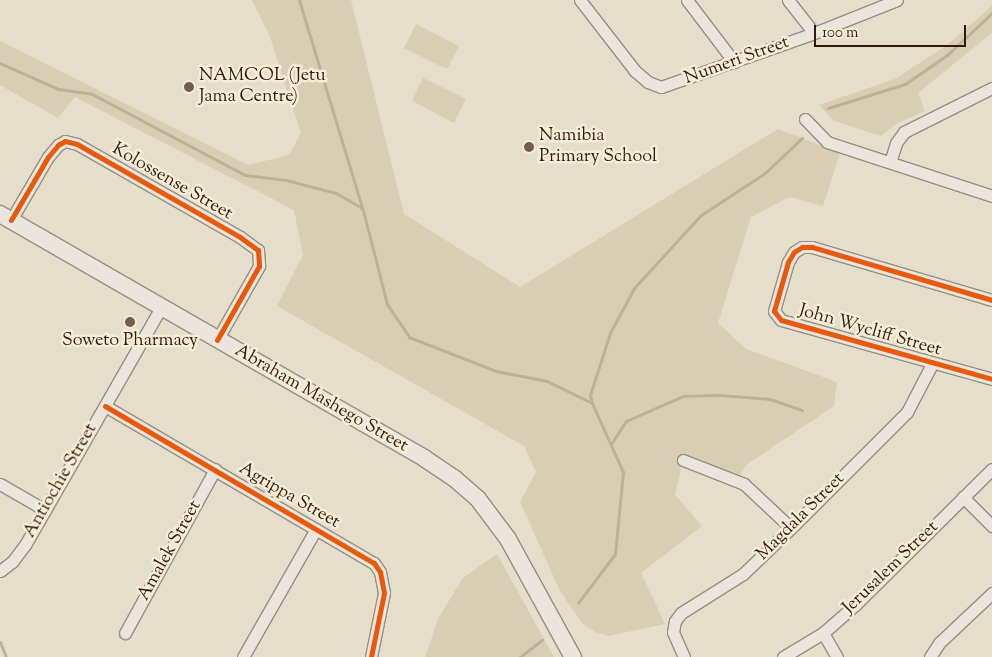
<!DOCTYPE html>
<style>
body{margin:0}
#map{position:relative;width:992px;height:657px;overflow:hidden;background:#e4deca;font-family:"Sorts Mill Goudy",serif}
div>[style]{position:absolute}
.green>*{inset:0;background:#d8ceb4}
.stream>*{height:3px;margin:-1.5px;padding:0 1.5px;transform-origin:1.5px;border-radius:1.5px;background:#bfb198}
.roads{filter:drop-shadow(1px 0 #958e82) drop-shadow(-1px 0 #958e82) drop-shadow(0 1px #958e82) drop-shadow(0 -1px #958e82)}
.minor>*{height:11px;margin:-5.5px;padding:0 5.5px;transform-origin:5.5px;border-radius:5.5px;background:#eae6dd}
.secondary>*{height:16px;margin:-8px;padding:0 8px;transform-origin:8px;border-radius:8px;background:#eae6dd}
.cycleway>*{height:5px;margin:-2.5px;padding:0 2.5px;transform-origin:2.5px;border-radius:2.5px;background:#e8590c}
.dots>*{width:14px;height:14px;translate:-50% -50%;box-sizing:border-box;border:2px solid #f5edd6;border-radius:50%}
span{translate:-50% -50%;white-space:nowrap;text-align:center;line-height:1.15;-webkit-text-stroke:5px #f5edd6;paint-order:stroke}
.street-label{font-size:18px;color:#33190d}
.poi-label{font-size:18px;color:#33190d}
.left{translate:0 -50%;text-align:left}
.scale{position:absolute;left:814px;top:25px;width:152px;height:22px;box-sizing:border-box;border:2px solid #33190d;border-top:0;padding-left:6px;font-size:15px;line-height:18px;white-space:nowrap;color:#33190d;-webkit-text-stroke:4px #f5edd6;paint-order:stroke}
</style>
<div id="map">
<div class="green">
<i style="clip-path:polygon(252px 0,351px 0,404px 214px,520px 287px,778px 129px,840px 153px,823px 206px,790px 197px,751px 217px,718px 323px,746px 349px,837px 382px,834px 406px,746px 465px,738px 480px,683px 460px,675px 495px,702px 526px,641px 573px,665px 624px,608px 636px,595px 632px,583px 624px,560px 591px,520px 502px,536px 472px,524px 446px,277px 306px,303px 255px,294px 210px,75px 97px,58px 118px,0 85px,0 41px,248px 165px,289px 155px,301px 133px,270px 37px)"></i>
<i style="clip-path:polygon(992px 6px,992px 33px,918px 93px,925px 111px,896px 124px,881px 136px,834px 121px,819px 105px,895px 79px,947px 45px)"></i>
<i style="clip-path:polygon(416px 24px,459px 46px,447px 69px,404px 48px)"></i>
<i style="clip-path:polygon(423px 78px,466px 99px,454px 123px,412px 101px)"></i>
<i style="clip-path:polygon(497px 554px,554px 657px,425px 657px,439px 617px,463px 578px)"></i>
</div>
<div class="stream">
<i style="left:299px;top:0;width:224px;rotate:73.1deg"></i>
<i style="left:364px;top:214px;width:93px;rotate:75.7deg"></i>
<i style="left:387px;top:304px;width:40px;rotate:56deg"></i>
<i style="left:409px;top:337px;width:93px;rotate:21.3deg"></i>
<i style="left:496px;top:371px;width:52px;rotate:11.1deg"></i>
<i style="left:547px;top:381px;width:50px;rotate:26.1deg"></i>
<i style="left:592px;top:403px;width:76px;rotate:65.8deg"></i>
<i style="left:623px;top:472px;width:82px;rotate:95.6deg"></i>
<i style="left:615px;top:554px;width:61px;rotate:127.1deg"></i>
<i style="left:0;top:63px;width:64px;rotate:24.1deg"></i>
<i style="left:58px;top:89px;width:34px;rotate:8deg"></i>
<i style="left:92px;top:94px;width:173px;rotate:27.9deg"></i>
<i style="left:245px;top:175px;width:41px;rotate:7deg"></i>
<i style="left:286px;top:180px;width:52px;rotate:14.6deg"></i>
<i style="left:336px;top:193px;width:30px;rotate:30deg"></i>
<i style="left:828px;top:108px;width:81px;rotate:-17.3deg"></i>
<i style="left:905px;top:84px;width:51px;rotate:-34.6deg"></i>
<i style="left:947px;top:55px;width:62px;rotate:-43deg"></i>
<i style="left:592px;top:403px;width:8px;rotate:-104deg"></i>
<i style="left:590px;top:395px;width:65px;rotate:-72.1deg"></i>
<i style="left:610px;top:333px;width:51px;rotate:-61.9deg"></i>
<i style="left:634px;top:288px;width:99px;rotate:-47.5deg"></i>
<i style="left:701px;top:215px;width:77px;rotate:-33.3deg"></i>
<i style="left:765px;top:173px;width:51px;rotate:-43.4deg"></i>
<i style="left:611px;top:444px;width:27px;rotate:-57deg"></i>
<i style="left:626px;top:421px;width:62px;rotate:-23.7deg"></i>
<i style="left:683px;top:396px;width:37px;rotate:-2deg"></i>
<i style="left:720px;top:395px;width:50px;rotate:4.6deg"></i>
<i style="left:770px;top:399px;width:34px;rotate:19deg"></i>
<i style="left:0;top:642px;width:16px;rotate:68deg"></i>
<i style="left:520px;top:657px;width:28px;rotate:-38deg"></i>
</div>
<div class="roads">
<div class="minor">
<i style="left:580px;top:0;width:90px;rotate:52.2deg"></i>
<i style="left:635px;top:71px;width:17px;rotate:40deg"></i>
<i style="left:648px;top:82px;width:14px;rotate:21deg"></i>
<i style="left:661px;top:87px;width:162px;rotate:-19.4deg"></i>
<i style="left:814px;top:33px;width:89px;rotate:-21.7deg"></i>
<i style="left:687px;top:0;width:78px;rotate:52.8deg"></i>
<i style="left:788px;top:0;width:42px;rotate:51.8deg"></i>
<i style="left:805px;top:119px;width:32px;rotate:46deg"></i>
<i style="left:827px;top:142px;width:174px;rotate:18.1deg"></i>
<i style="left:890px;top:162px;width:20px;rotate:-72deg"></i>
<i style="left:896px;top:143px;width:14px;rotate:-54deg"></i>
<i style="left:904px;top:132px;width:98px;rotate:-26.6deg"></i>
<i style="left:11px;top:220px;width:73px;rotate:-59.6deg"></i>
<i style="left:48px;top:157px;width:16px;rotate:-50deg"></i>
<i style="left:58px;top:145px;width:8px;rotate:-30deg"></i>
<i style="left:65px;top:141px;width:12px;rotate:14deg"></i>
<i style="left:77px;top:144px;width:188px;rotate:29.7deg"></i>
<i style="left:240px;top:237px;width:22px;rotate:36deg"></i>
<i style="left:258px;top:250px;width:16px;rotate:86deg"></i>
<i style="left:259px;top:266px;width:85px;rotate:119.6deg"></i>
<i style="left:992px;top:300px;width:188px;rotate:-163.6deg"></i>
<i style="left:812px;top:247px;width:10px;rotate:180deg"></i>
<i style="left:802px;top:247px;width:9px;rotate:148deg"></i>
<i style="left:794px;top:252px;width:12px;rotate:121deg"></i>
<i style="left:788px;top:262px;width:51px;rotate:105.9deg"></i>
<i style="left:774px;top:311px;width:11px;rotate:52deg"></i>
<i style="left:781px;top:320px;width:219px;rotate:15.6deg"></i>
<i style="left:105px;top:406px;width:311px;rotate:30.3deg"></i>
<i style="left:374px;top:563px;width:11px;rotate:56deg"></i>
<i style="left:380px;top:572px;width:21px;rotate:79deg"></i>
<i style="left:384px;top:593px;width:65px;rotate:101.5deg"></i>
<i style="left:683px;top:460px;width:66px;rotate:21.5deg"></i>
<i style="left:744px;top:484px;width:64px;rotate:43.1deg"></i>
<i style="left:0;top:484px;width:52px;rotate:30deg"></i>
<i style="left:963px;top:497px;width:41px;rotate:45deg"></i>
<i style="left:0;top:571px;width:15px;rotate:-37deg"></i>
<i style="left:12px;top:562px;width:21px;rotate:-53deg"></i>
<i style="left:25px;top:545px;width:273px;rotate:-60.2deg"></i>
<i style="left:125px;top:633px;width:187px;rotate:-61.2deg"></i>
<i style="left:823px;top:633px;width:28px;rotate:60deg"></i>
<i style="left:243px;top:657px;width:147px;rotate:-60.3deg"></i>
<i style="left:684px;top:657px;width:27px;rotate:-114deg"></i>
<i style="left:673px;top:632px;width:11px;rotate:-80deg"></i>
<i style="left:675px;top:621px;width:10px;rotate:-53deg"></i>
<i style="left:681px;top:613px;width:73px;rotate:-32.2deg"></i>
<i style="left:743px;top:574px;width:66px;rotate:-43.8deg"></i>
<i style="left:791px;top:528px;width:164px;rotate:-45deg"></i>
<i style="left:907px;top:412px;width:54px;rotate:-62.5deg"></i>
<i style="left:783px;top:657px;width:47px;rotate:-31deg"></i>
<i style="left:823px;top:633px;width:43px;rotate:-41.2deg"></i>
<i style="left:855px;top:605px;width:193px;rotate:-44.8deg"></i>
<i style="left:930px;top:657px;width:17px;rotate:-57deg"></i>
<i style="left:939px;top:643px;width:73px;rotate:-43.3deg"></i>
</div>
<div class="secondary">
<i style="left:0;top:214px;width:489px;rotate:29.9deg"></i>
<i style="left:424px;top:458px;width:36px;rotate:34deg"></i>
<i style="left:454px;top:478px;width:32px;rotate:41deg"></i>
<i style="left:478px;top:499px;width:50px;rotate:53.1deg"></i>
<i style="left:508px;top:539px;width:135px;rotate:61.2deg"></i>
</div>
</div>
<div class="cycleway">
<i style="left:11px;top:220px;width:73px;rotate:-59.6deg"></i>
<i style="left:48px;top:157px;width:16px;rotate:-50deg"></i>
<i style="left:58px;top:145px;width:8px;rotate:-30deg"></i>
<i style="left:65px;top:141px;width:12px;rotate:14deg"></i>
<i style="left:77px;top:144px;width:188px;rotate:29.7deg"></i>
<i style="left:240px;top:237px;width:22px;rotate:36deg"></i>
<i style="left:258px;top:250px;width:16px;rotate:86deg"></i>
<i style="left:259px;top:266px;width:85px;rotate:119.6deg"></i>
<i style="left:992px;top:300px;width:188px;rotate:-163.6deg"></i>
<i style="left:812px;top:247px;width:10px;rotate:180deg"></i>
<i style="left:802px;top:247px;width:9px;rotate:148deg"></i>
<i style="left:794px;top:252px;width:12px;rotate:121deg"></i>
<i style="left:788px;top:262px;width:51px;rotate:105.9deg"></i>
<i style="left:774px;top:311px;width:11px;rotate:52deg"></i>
<i style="left:781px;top:320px;width:219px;rotate:15.6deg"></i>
<i style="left:105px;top:406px;width:311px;rotate:30.3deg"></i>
<i style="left:374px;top:563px;width:11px;rotate:56deg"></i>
<i style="left:380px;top:572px;width:21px;rotate:79deg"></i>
<i style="left:384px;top:593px;width:65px;rotate:101.5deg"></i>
</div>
<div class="dots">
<i style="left:189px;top:87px;background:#715e4f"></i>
<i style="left:529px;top:147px;background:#715e4f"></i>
<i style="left:130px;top:322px;background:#715e4f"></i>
</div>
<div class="street-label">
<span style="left:737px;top:61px;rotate:-20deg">Numeri Street</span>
<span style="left:172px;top:182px;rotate:30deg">Kolossense Street</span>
<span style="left:870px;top:331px;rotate:16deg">John Wycliff Street</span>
<span style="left:321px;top:399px;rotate:30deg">Abraham Mashego Street</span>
<span style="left:61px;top:481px;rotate:-60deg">Antiochie Street</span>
<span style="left:289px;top:496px;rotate:30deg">Agrippa Street</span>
<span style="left:801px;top:517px;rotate:-45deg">Magdala Street</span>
<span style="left:170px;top:551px;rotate:-61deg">Amalek Street</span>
<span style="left:891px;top:568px;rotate:-44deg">Jerusalem Street</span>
</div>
<div class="poi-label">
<span class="left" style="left:199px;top:87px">NAMCOL (Jetu<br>Jama Centre)</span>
<span class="left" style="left:539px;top:147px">Namibia<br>Primary School</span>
<span style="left:130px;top:341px">Soweto Pharmacy</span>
</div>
<div class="scale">100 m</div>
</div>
